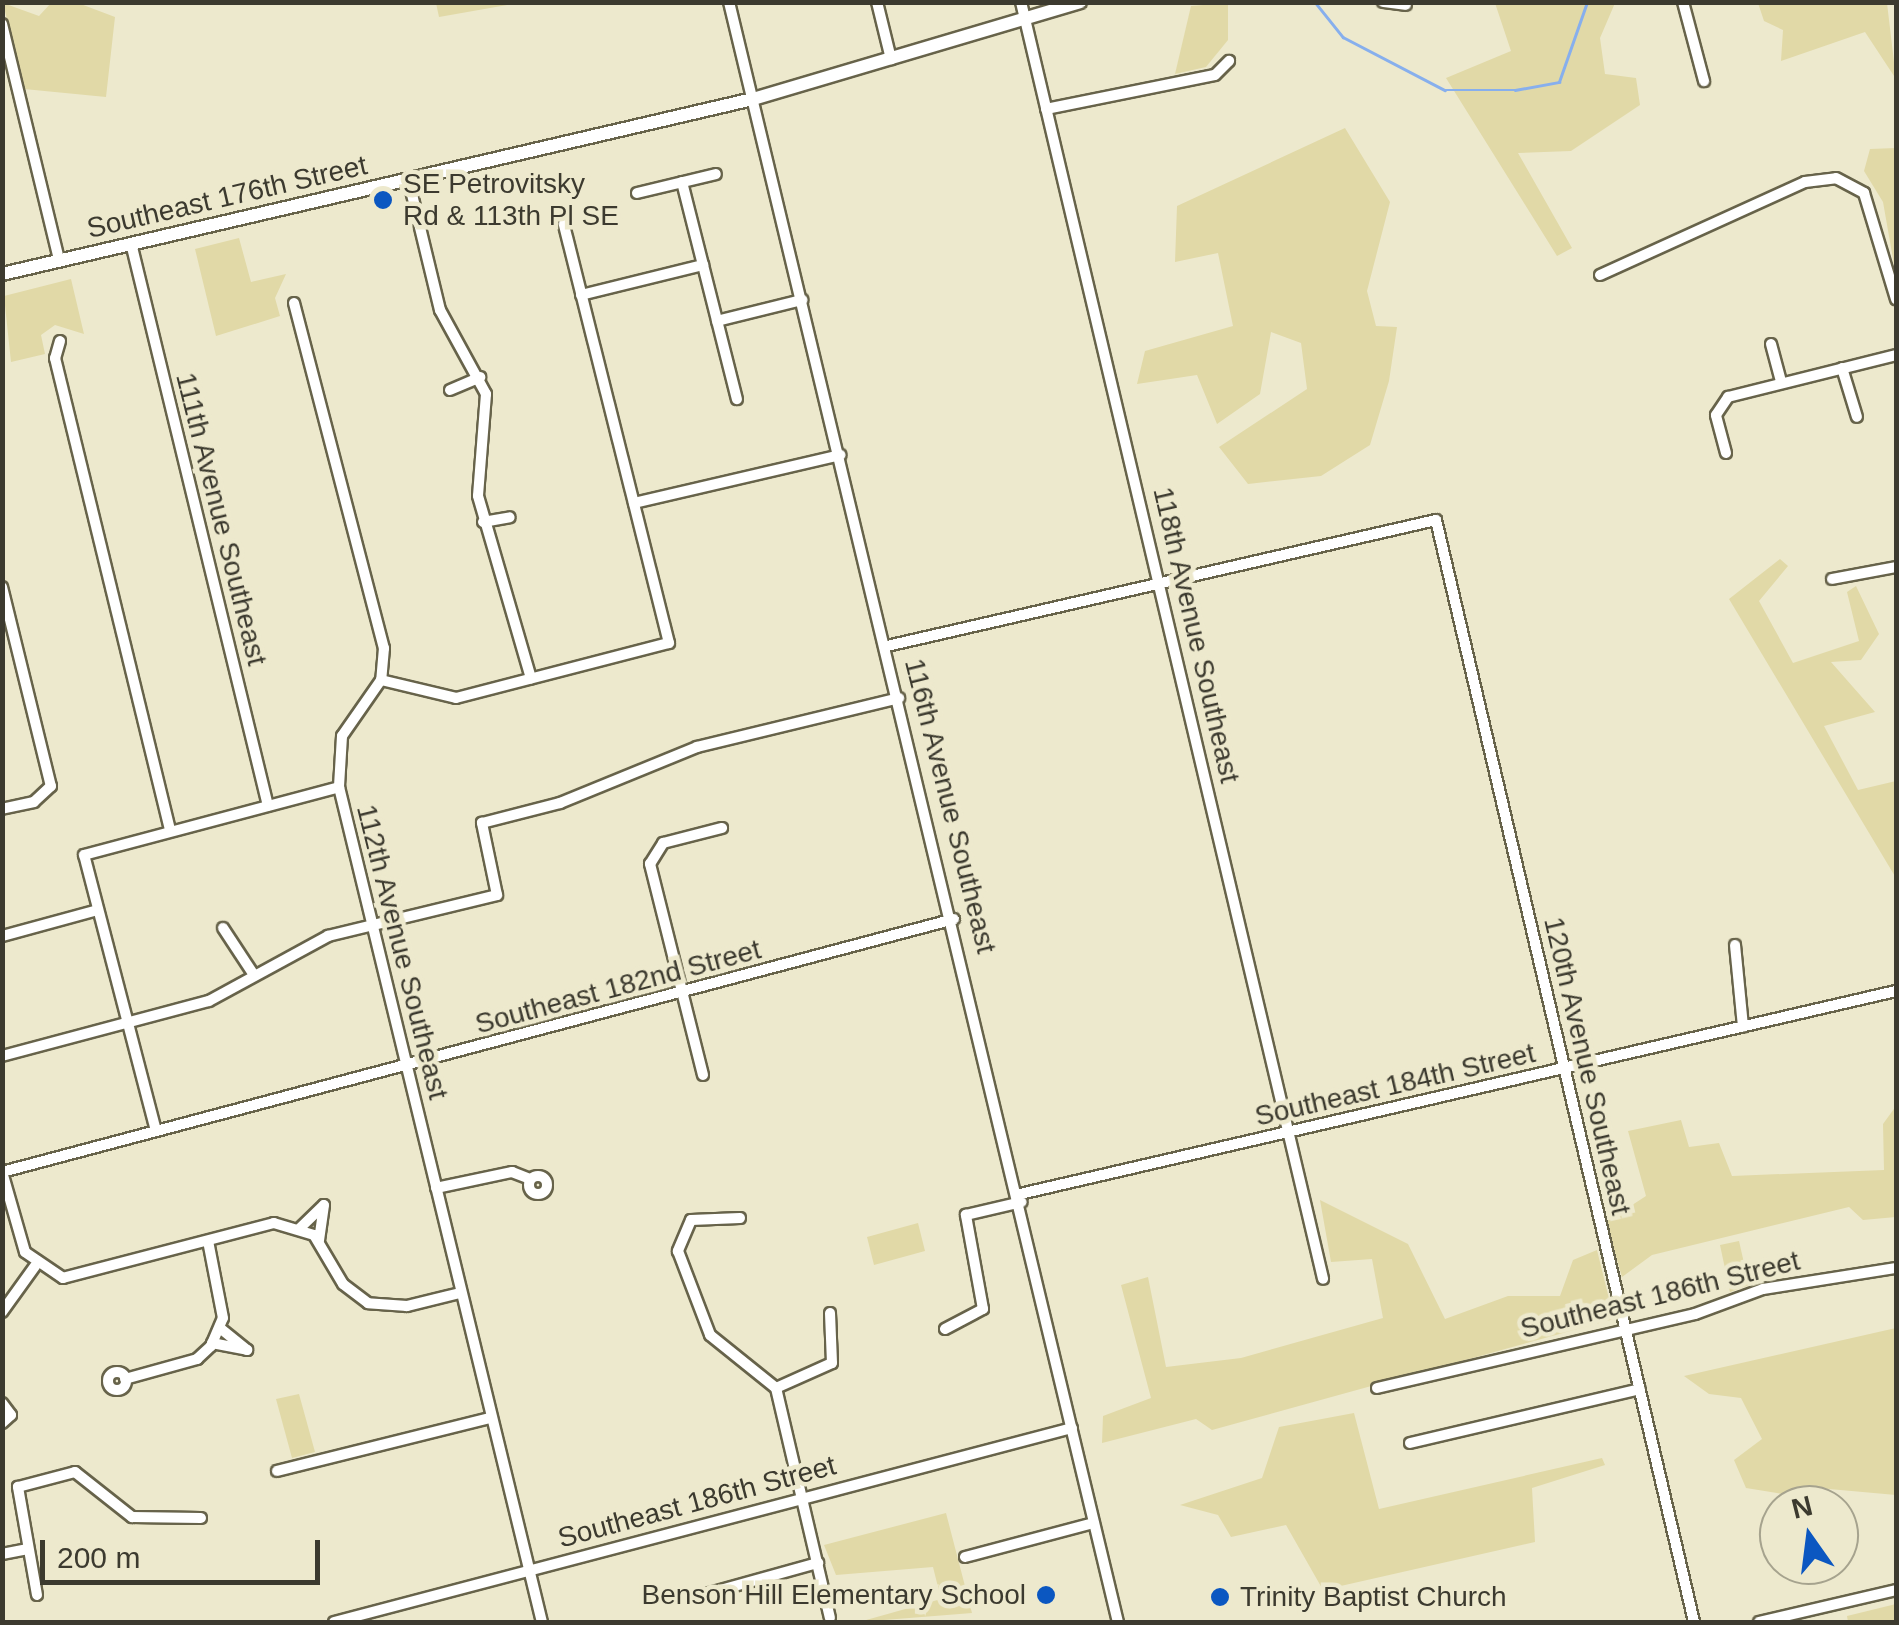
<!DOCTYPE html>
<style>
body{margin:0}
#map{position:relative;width:1899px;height:1625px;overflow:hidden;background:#ede9cd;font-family:Arial,sans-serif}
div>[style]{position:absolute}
.green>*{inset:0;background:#e1d9a7}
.stream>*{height:2.5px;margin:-1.25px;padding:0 1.25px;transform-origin:1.25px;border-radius:1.25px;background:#87afed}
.roads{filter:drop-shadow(2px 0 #67634a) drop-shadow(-2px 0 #67634a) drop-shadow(0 2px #67634a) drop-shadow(0 -2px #67634a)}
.minor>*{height:10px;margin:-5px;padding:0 5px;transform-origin:5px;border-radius:5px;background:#fff}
.minor>.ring{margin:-5px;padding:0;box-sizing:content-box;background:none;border:10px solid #fff;border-radius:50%}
.major>*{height:12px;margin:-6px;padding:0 6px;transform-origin:6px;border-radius:6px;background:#fff}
.dots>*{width:28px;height:28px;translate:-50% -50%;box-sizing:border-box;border:5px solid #ede9cd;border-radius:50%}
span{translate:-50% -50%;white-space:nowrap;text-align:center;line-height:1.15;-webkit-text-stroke:9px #ede9cd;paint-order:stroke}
.poi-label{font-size:28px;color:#3c3a2f}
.left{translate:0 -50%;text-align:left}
.right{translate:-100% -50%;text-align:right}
.street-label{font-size:28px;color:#3c3a2f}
.frame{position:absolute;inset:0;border:5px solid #3c3a2f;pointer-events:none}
.north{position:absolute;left:1759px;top:1485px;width:100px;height:100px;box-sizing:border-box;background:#ede9cd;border:2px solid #a6a38e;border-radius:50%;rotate:346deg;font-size:28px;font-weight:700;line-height:40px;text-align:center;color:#3c3a2f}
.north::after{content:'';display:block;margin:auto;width:35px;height:45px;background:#0b57c1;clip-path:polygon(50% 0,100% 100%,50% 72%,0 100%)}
.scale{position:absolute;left:40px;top:1540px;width:280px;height:45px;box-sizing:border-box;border:5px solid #3c3a2f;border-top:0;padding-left:12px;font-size:30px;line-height:35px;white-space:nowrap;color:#3c3a2f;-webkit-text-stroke:8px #ede9cd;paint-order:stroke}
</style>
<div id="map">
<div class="green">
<i style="clip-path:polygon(524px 2px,439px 17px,436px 3px,436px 2px)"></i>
<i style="clip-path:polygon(3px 3px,39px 16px,51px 3px,78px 3px,115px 17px,106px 97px,24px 89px)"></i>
<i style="clip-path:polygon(1228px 3px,1228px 40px,1206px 67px,1175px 74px,1191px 6px)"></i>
<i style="clip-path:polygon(1495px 3px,1615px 3px,1600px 38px,1605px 74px,1636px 78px,1640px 105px,1571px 151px,1518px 153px,1572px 248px,1557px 256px,1446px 78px,1511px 51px)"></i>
<i style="clip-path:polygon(1758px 3px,1887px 3px,1896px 79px,1865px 32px,1781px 61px,1783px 30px,1764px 21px)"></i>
<i style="clip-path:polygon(1345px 128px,1390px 202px,1367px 291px,1376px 326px,1397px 327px,1389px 381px,1370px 445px,1321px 476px,1248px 484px,1219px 447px,1307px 389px,1301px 343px,1271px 332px,1260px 394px,1217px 424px,1197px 375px,1137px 384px,1145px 351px,1233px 326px,1218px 253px,1175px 262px,1177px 206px)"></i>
<i style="clip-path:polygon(1896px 148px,1896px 276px,1883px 202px,1864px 171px,1870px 149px)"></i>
<i style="clip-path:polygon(239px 238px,251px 282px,286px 274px,275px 298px,280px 316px,216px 336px,195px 249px)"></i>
<i style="clip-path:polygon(71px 279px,84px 334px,55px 325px,41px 335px,45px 354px,11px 362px,4px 296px)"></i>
<i style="clip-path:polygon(1780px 559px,1788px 566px,1759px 601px,1793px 663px,1859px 641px,1847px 592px,1856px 586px,1879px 634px,1861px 660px,1831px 662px,1875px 712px,1824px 726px,1858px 790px,1896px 781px,1896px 878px,1729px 599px)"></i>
<i style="clip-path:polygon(1896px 1106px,1896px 1217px,1863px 1220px,1849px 1207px,1652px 1255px,1622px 1277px,1606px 1222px,1646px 1196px,1628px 1131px,1681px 1120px,1689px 1147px,1719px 1143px,1732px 1176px,1884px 1170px,1883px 1124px)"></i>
<i style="clip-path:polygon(1320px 1200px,1408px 1244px,1445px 1319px,1508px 1296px,1560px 1296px,1573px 1260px,1597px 1250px,1614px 1319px,1212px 1430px,1196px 1419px,1102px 1443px,1103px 1416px,1151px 1398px,1121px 1285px,1148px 1277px,1166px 1367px,1241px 1358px,1383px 1318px,1372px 1259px,1331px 1262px)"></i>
<i style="clip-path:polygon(918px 1223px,925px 1251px,874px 1265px,867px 1237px)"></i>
<i style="clip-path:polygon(1739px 1241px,1749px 1285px,1730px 1292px,1720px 1245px)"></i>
<i style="clip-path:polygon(1896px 1328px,1896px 1495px,1818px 1488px,1821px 1505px,1798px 1505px,1795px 1496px,1746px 1488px,1734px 1460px,1762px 1439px,1741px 1398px,1709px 1394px,1684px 1376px)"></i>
<i style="clip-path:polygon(299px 1394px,315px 1452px,292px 1458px,276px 1399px)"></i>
<i style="clip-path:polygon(1354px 1413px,1379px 1509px,1602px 1458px,1605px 1465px,1532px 1488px,1535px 1542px,1323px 1590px,1286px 1525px,1231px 1537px,1218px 1515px,1180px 1505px,1262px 1478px,1279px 1427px)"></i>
<i style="clip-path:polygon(946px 1513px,972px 1613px,859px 1622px,941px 1599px,933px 1567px,836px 1575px,824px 1545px)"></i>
<i style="clip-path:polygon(1896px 1604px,1896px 1622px,1848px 1622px,1847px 1616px)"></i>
</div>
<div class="stream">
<i style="left:1315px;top:2px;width:45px;rotate:51.3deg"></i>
<i style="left:1343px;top:37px;width:115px;rotate:27.5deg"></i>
<i style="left:1445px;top:90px;width:70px"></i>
<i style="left:1515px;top:90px;width:45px;rotate:-10.3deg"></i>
<i style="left:1559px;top:82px;width:85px;rotate:-70.7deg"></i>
</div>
<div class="roads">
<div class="minor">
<i style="left:729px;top:2px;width:1666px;rotate:76.5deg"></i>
<i style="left:877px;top:2px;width:59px;rotate:76.2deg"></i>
<i style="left:1021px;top:2px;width:1312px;rotate:76.69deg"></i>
<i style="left:1383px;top:2px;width:23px;rotate:7deg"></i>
<i style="left:1683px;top:2px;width:82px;rotate:75.1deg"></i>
<i style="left:2px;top:24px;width:243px;rotate:76.4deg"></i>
<i style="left:1046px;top:109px;width:172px;rotate:-11.4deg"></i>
<i style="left:1215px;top:75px;width:20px;rotate:-45deg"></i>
<i style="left:409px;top:182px;width:132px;rotate:76.4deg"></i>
<i style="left:440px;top:310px;width:96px;rotate:61.3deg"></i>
<i style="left:486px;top:394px;width:102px;rotate:94.5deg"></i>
<i style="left:478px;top:496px;width:190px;rotate:73.8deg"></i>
<i style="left:682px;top:182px;width:224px;rotate:75.8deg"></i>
<i style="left:637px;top:193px;width:81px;rotate:-13.5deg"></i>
<i style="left:131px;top:243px;width:579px;rotate:76.32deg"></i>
<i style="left:1600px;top:275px;width:225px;rotate:-24.4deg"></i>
<i style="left:1805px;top:182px;width:31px;rotate:-7deg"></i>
<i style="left:1836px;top:178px;width:32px;rotate:28deg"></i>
<i style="left:1864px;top:193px;width:111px;rotate:73.2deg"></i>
<i style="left:581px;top:295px;width:126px;rotate:-13.8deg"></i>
<i style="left:294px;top:303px;width:357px;rotate:75.4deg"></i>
<i style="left:384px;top:648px;width:32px;rotate:95deg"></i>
<i style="left:381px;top:680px;width:68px;rotate:124.9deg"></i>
<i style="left:342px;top:736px;width:51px;rotate:93.4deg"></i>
<i style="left:339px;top:787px;width:859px;rotate:76.34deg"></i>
<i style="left:717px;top:321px;width:88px;rotate:-13.9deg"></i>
<i style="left:60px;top:341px;width:18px;rotate:106deg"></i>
<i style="left:55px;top:358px;width:487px;rotate:76.3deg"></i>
<i style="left:1771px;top:344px;width:39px;rotate:75deg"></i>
<i style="left:1842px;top:368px;width:51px;rotate:73deg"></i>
<i style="left:450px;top:390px;width:33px;rotate:-23deg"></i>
<i style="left:1726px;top:453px;width:39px;rotate:-105deg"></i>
<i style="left:1716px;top:415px;width:22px;rotate:-56deg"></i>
<i style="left:1728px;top:397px;width:173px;rotate:-14deg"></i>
<i style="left:634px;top:503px;width:212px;rotate:-13.1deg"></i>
<i style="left:483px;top:522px;width:27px;rotate:-10deg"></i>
<i style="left:1832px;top:579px;width:65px;rotate:-10.6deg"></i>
<i style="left:2px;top:587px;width:205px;rotate:76.2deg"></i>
<i style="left:51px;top:786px;width:23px;rotate:137deg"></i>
<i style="left:34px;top:802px;width:33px;rotate:168deg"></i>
<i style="left:887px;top:646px;width:563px;rotate:-12.93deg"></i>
<i style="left:1436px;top:520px;width:1132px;rotate:76.82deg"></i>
<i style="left:381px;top:680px;width:77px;rotate:13.5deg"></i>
<i style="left:456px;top:698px;width:220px;rotate:-14.5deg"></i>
<i style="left:669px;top:643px;width:432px;rotate:-104.1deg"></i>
<i style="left:223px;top:928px;width:56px;rotate:56.6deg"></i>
<i style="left:2px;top:936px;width:99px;rotate:-15.2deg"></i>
<i style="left:1735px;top:945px;width:82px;rotate:84.4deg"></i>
<i style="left:2px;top:1056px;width:214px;rotate:-14.9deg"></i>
<i style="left:209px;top:1001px;width:136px;rotate:-28.6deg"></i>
<i style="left:328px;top:936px;width:174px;rotate:-13.6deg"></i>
<i style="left:497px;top:895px;width:74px;rotate:-101.8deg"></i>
<i style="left:482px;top:823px;width:81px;rotate:-14.4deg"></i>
<i style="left:560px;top:803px;width:148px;rotate:-22.2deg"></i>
<i style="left:697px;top:747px;width:208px;rotate:-13.6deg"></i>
<i style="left:703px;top:1075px;width:218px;rotate:-104.1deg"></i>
<i style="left:650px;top:864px;width:25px;rotate:-58deg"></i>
<i style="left:663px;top:843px;width:61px;rotate:-14.3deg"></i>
<i style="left:156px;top:1131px;width:285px;rotate:-104.6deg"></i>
<i style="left:84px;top:855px;width:264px;rotate:-14.9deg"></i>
<i class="ring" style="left:529px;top:1176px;width:8px;height:8px"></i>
<i style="left:436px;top:1188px;width:78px;rotate:-11.9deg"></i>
<i style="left:512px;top:1172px;width:19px;rotate:21deg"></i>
<i style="left:1020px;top:1194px;width:899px;rotate:-13.05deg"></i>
<i style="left:740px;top:1218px;width:49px;rotate:177.7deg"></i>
<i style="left:691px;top:1220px;width:34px;rotate:113deg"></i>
<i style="left:678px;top:1251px;width:90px;rotate:69.1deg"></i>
<i style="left:710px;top:1335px;width:85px;rotate:38.8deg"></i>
<i style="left:776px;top:1388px;width:236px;rotate:76.8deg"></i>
<i style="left:300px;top:1228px;width:33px;rotate:-44deg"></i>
<i style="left:324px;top:1205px;width:36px;rotate:98deg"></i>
<i style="left:460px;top:1293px;width:55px;rotate:166.2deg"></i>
<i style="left:407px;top:1306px;width:39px;rotate:-176deg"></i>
<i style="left:368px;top:1303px;width:31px;rotate:-143deg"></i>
<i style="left:343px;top:1284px;width:57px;rotate:-120.6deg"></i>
<i style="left:314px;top:1235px;width:42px;rotate:-163.3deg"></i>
<i style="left:274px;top:1223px;width:218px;rotate:165.4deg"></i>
<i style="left:63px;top:1278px;width:46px;rotate:-145.6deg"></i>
<i style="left:25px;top:1252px;width:83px;rotate:-106deg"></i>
<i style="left:2px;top:1172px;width:985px;rotate:-14.88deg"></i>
<i style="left:2px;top:1312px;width:57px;rotate:-54.3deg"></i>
<i style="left:945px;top:1329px;width:43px;rotate:-27.8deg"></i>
<i style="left:983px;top:1309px;width:96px;rotate:-100.3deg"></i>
<i style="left:966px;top:1215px;width:57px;rotate:-13.1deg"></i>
<i style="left:212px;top:1343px;width:36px;rotate:11deg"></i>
<i style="left:247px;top:1350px;width:35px;rotate:-141deg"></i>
<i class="ring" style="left:108px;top:1372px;width:8px;height:8px"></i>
<i style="left:125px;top:1379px;width:75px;rotate:-15.5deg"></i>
<i style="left:197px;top:1359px;width:19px;rotate:-43deg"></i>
<i style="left:211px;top:1346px;width:30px;rotate:-67deg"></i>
<i style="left:223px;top:1318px;width:78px;rotate:-101deg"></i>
<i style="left:776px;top:1388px;width:61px;rotate:-24.1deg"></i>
<i style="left:832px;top:1363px;width:50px;rotate:-92.3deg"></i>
<i style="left:1377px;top:1388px;width:326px;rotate:-13.1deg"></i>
<i style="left:1695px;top:1314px;width:72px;rotate:-20.2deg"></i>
<i style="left:1763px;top:1289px;width:135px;rotate:-9deg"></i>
<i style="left:2px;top:1403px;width:15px;rotate:53deg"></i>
<i style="left:11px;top:1415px;width:12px;rotate:138deg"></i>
<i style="left:1410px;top:1443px;width:236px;rotate:-13.2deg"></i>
<i style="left:277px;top:1471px;width:219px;rotate:-14deg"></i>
<i style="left:2px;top:1554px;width:25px;rotate:-11deg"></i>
<i style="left:965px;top:1557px;width:133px;rotate:-14.8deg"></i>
<i style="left:37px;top:1595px;width:110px;rotate:-100deg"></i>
<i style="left:18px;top:1487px;width:59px;rotate:-14.7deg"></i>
<i style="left:75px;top:1472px;width:73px;rotate:38.3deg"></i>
<i style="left:132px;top:1517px;width:69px;rotate:0.8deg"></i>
<i style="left:695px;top:1597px;width:128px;rotate:-15.5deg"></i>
<i style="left:334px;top:1622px;width:763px;rotate:-14.73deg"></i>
<i style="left:1759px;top:1622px;width:141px;rotate:-13.1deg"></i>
</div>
<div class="major">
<i style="left:2px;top:274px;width:771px;rotate:-13.12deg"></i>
<i style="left:753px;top:99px;width:341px;rotate:-16.5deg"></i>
</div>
</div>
<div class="dots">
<i style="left:383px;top:200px;background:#0b57c1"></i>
<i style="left:1046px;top:1595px;background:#0b57c1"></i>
<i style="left:1220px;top:1597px;background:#0b57c1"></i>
</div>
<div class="poi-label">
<span class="left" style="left:403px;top:200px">SE Petrovitsky<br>Rd &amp; 113th Pl SE</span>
<span class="right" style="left:1026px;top:1595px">Benson Hill Elementary School</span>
<span class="left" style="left:1240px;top:1597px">Trinity Baptist Church</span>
</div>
<div class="street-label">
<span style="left:227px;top:197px;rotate:-13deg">Southeast 176th Street</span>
<span style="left:221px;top:519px;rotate:76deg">111th Avenue Southeast</span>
<span style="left:1196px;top:635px;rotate:77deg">118th Avenue Southeast</span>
<span style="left:950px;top:806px;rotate:76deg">116th Avenue Southeast</span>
<span style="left:402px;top:952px;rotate:76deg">112th Avenue Southeast</span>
<span style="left:618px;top:987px;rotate:-15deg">Southeast 182nd Street</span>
<span style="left:1587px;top:1066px;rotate:77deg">120th Avenue Southeast</span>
<span style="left:1395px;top:1085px;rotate:-13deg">Southeast 184th Street</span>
<span style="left:1660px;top:1295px;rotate:-14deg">Southeast 186th Street</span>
<span style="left:697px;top:1502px;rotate:-15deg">Southeast 186th Street</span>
</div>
<div class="frame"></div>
<div class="north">N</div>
<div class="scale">200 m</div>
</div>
